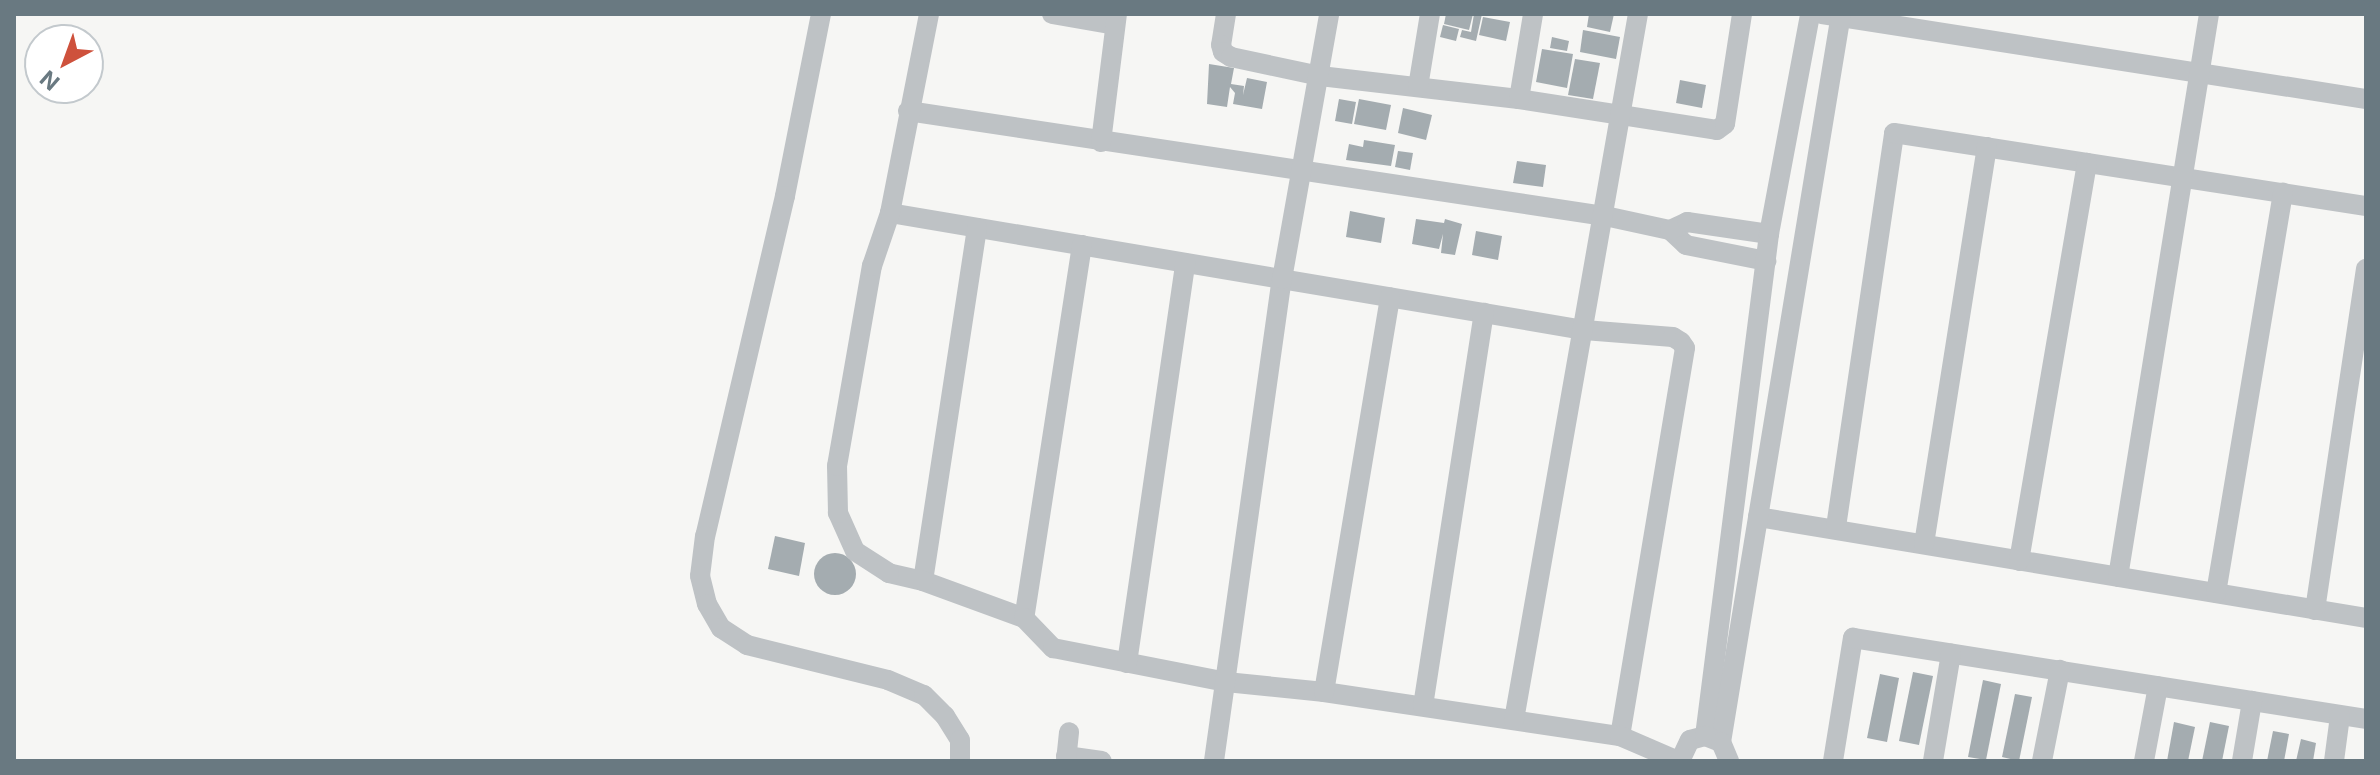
<!DOCTYPE html>
<style>
body{margin:0}
#map{position:relative;width:2380px;height:775px;overflow:hidden;background:#f6f6f4;font-family:Inter,sans-serif}
div>[style]{position:absolute}
.building>*{inset:0;background:#a4acb0}
.round{border-radius:50%}
.minor>*{height:20px;margin:-10px;padding:0 10px;transform-origin:10px;border-radius:10px;background:#bec2c5}
span{translate:-50% -50%;white-space:nowrap;text-align:center;line-height:1.15;-webkit-text-stroke:8px #fff;paint-order:stroke}
.frame{position:absolute;inset:0;border:16px solid #697981;pointer-events:none}
.north{position:absolute;left:24px;top:24px;width:80px;height:80px;box-sizing:border-box;background:#fff;border:2px solid #c3c9cd;border-radius:50%;rotate:221deg;font-size:22px;font-weight:700;line-height:32px;text-align:center;color:#697981}
.north::after{content:'';display:block;margin:auto;width:28px;height:36px;background:#ce513c;clip-path:polygon(50% 0,100% 100%,50% 72%,0 100%)}
</style>
<div id="map">
<div class="building">
<i style="clip-path:polygon(1446px 14px,1473px 14px,1469px 30px,1444px 24px)"></i>
<i style="clip-path:polygon(1474px 14px,1482px 14px,1476px 41px,1460px 37px,1462px 30px,1471px 32px)"></i>
<i style="clip-path:polygon(1589px 14px,1614px 14px,1610px 32px,1587px 27px)"></i>
<i style="clip-path:polygon(1483px 17px,1510px 22px,1506px 41px,1479px 35px)"></i>
<i style="clip-path:polygon(1443px 25px,1459px 29px,1456px 41px,1440px 37px)"></i>
<i style="clip-path:polygon(1583px 30px,1620px 37px,1616px 59px,1580px 52px)"></i>
<i style="clip-path:polygon(1552px 37px,1569px 41px,1567px 51px,1550px 48px)"></i>
<i style="clip-path:polygon(1542px 49px,1573px 54px,1567px 88px,1536px 82px)"></i>
<i style="clip-path:polygon(1575px 59px,1600px 63px,1593px 99px,1568px 95px)"></i>
<i style="clip-path:polygon(1209px 64px,1234px 68px,1231px 84px,1244px 86px,1243px 95px,1247px 78px,1267px 82px,1262px 109px,1233px 104px,1235px 93px,1230px 87px,1227px 107px,1207px 104px)"></i>
<i style="clip-path:polygon(1680px 80px,1706px 85px,1702px 108px,1676px 103px)"></i>
<i style="clip-path:polygon(1339px 99px,1356px 102px,1352px 124px,1335px 121px)"></i>
<i style="clip-path:polygon(1359px 99px,1391px 105px,1386px 130px,1354px 124px)"></i>
<i style="clip-path:polygon(1403px 108px,1432px 115px,1426px 140px,1398px 133px)"></i>
<i style="clip-path:polygon(1364px 140px,1395px 145px,1391px 166px,1346px 160px,1349px 144px,1363px 147px)"></i>
<i style="clip-path:polygon(1398px 151px,1413px 153px,1410px 170px,1395px 167px)"></i>
<i style="clip-path:polygon(1517px 161px,1546px 165px,1543px 187px,1513px 183px)"></i>
<i style="clip-path:polygon(1350px 211px,1385px 218px,1381px 243px,1346px 237px)"></i>
<i style="clip-path:polygon(1416px 219px,1444px 223px,1445px 219px,1462px 224px,1455px 255px,1441px 253px,1443px 234px,1439px 249px,1412px 244px)"></i>
<i style="clip-path:polygon(1476px 231px,1502px 236px,1498px 260px,1472px 255px)"></i>
<i style="clip-path:polygon(775px 536px,805px 543px,799px 576px,768px 569px)"></i>
<i class="round" style="left:814px;top:553px;width:42px;height:42px"></i>
<i style="clip-path:polygon(1913px 672px,1933px 676px,1919px 745px,1899px 741px)"></i>
<i style="clip-path:polygon(1880px 674px,1899px 678px,1887px 742px,1867px 738px)"></i>
<i style="clip-path:polygon(1983px 680px,2001px 684px,1986px 760px,1968px 757px)"></i>
<i style="clip-path:polygon(2015px 694px,2032px 697px,2019px 761px,2002px 757px)"></i>
<i style="clip-path:polygon(2174px 722px,2195px 727px,2188px 761px,2167px 761px)"></i>
<i style="clip-path:polygon(2210px 722px,2229px 726px,2222px 761px,2202px 761px)"></i>
<i style="clip-path:polygon(2273px 731px,2289px 734px,2284px 761px,2267px 761px)"></i>
<i style="clip-path:polygon(2301px 739px,2316px 743px,2313px 761px,2296px 761px)"></i>
</div>
<div class="minor">
<i style="left:821px;top:14px;width:186px;rotate:101.2deg"></i>
<i style="left:785px;top:196px;width:349px;rotate:103.2deg"></i>
<i style="left:705px;top:536px;width:40px;rotate:97.1deg"></i>
<i style="left:700px;top:576px;width:29px;rotate:76deg"></i>
<i style="left:707px;top:604px;width:28px;rotate:60deg"></i>
<i style="left:721px;top:628px;width:31px;rotate:33deg"></i>
<i style="left:747px;top:645px;width:145px;rotate:13.9deg"></i>
<i style="left:888px;top:680px;width:39px;rotate:23deg"></i>
<i style="left:924px;top:695px;width:30px;rotate:45deg"></i>
<i style="left:945px;top:716px;width:28px;rotate:58deg"></i>
<i style="left:960px;top:740px;width:21px;rotate:90deg"></i>
<i style="left:1052px;top:14px;width:64px;rotate:9.9deg"></i>
<i style="left:1226px;top:14px;width:31px;rotate:99deg"></i>
<i style="left:1221px;top:45px;width:7px;rotate:74deg"></i>
<i style="left:1223px;top:52px;width:9px;rotate:32deg"></i>
<i style="left:1231px;top:57px;width:91px;rotate:12.1deg"></i>
<i style="left:1320px;top:76px;width:200px;rotate:6.6deg"></i>
<i style="left:1519px;top:99px;width:200px;rotate:8.9deg"></i>
<i style="left:1717px;top:130px;width:10px;rotate:-37deg"></i>
<i style="left:1725px;top:124px;width:111px;rotate:-81.2deg"></i>
<i style="left:1822px;top:14px;width:551px;rotate:8.88deg"></i>
<i style="left:1418px;top:87px;width:74px;rotate:-80.7deg"></i>
<i style="left:1519px;top:99px;width:86px;rotate:-80.6deg"></i>
<i style="left:908px;top:111px;width:705px;rotate:8.57deg"></i>
<i style="left:1605px;top:216px;width:66px;rotate:12.2deg"></i>
<i style="left:1670px;top:230px;width:22px;rotate:43deg"></i>
<i style="left:1686px;top:245px;width:82px;rotate:11.3deg"></i>
<i style="left:1101px;top:142px;width:129px;rotate:-82.9deg"></i>
<i style="left:890px;top:213px;width:704px;rotate:9.57deg"></i>
<i style="left:1584px;top:330px;width:89px;rotate:4.5deg"></i>
<i style="left:1673px;top:337px;width:9px;rotate:32deg"></i>
<i style="left:1681px;top:342px;width:7px;rotate:56deg"></i>
<i style="left:1685px;top:348px;width:393px;rotate:99.5deg"></i>
<i style="left:977px;top:228px;width:357px;rotate:98.7deg"></i>
<i style="left:923px;top:581px;width:108px;rotate:20.1deg"></i>
<i style="left:1670px;top:230px;width:19px;rotate:-25deg"></i>
<i style="left:1687px;top:222px;width:83px;rotate:8.3deg"></i>
<i style="left:1082px;top:245px;width:377px;rotate:98.8deg"></i>
<i style="left:1024px;top:618px;width:42px;rotate:46deg"></i>
<i style="left:1053px;top:648px;width:176px;rotate:11.1deg"></i>
<i style="left:1226px;top:682px;width:99px;rotate:5.8deg"></i>
<i style="left:1324px;top:692px;width:299px;rotate:8.5deg"></i>
<i style="left:1620px;top:736px;width:63px;rotate:23.3deg"></i>
<i style="left:1758px;top:517px;width:616px;rotate:9.43deg"></i>
<i style="left:1836px;top:527px;width:398px;rotate:-81.6deg"></i>
<i style="left:1894px;top:133px;width:478px;rotate:8.8deg"></i>
<i style="left:1924px;top:544px;width:402px;rotate:-81deg"></i>
<i style="left:2019px;top:561px;width:404px;rotate:-80.3deg"></i>
<i style="left:2118px;top:577px;width:570px;rotate:-80.82deg"></i>
<i style="left:923px;top:581px;width:35px;rotate:-167deg"></i>
<i style="left:889px;top:573px;width:40px;rotate:-147.1deg"></i>
<i style="left:855px;top:551px;width:42px;rotate:-114.1deg"></i>
<i style="left:838px;top:513px;width:47px;rotate:-91.2deg"></i>
<i style="left:837px;top:466px;width:203px;rotate:-80.1deg"></i>
<i style="left:872px;top:266px;width:56px;rotate:-71.2deg"></i>
<i style="left:890px;top:213px;width:203px;rotate:-78.9deg"></i>
<i style="left:2216px;top:593px;width:406px;rotate:-80.5deg"></i>
<i style="left:2315px;top:610px;width:345px;rotate:-81.5deg"></i>
<i style="left:1127px;top:663px;width:404px;rotate:-81.7deg"></i>
<i style="left:1324px;top:692px;width:400px;rotate:-80.5deg"></i>
<i style="left:1423px;top:706px;width:398px;rotate:-81.2deg"></i>
<i style="left:1514px;top:720px;width:717px;rotate:-80.04deg"></i>
<i style="left:1705px;top:736px;width:506px;rotate:-82.73deg"></i>
<i style="left:1769px;top:234px;width:224px;rotate:-79.4deg"></i>
<i style="left:1721px;top:742px;width:738px;rotate:-80.64deg"></i>
<i style="left:1066px;top:756px;width:36px;rotate:8deg"></i>
<i style="left:1066px;top:761px;width:29px;rotate:-84deg"></i>
<i style="left:1214px;top:761px;width:487px;rotate:-82deg"></i>
<i style="left:1282px;top:279px;width:269px;rotate:-79.9deg"></i>
<i style="left:1680px;top:761px;width:23px;rotate:-65deg"></i>
<i style="left:1690px;top:740px;width:16px;rotate:-15deg"></i>
<i style="left:1705px;top:736px;width:17px;rotate:21deg"></i>
<i style="left:1721px;top:742px;width:21px;rotate:67deg"></i>
<i style="left:1833px;top:761px;width:125px;rotate:-80.8deg"></i>
<i style="left:1853px;top:638px;width:519px;rotate:8.97deg"></i>
<i style="left:1933px;top:761px;width:109px;rotate:-80.5deg"></i>
<i style="left:2042px;top:761px;width:93px;rotate:-78.8deg"></i>
<i style="left:2144px;top:761px;width:76px;rotate:-79.4deg"></i>
<i style="left:2242px;top:761px;width:61px;rotate:-80.5deg"></i>
<i style="left:2334px;top:761px;width:45px;rotate:-82.4deg"></i>
</div>
<div class="frame"></div>
<div class="north">N</div>
</div>
